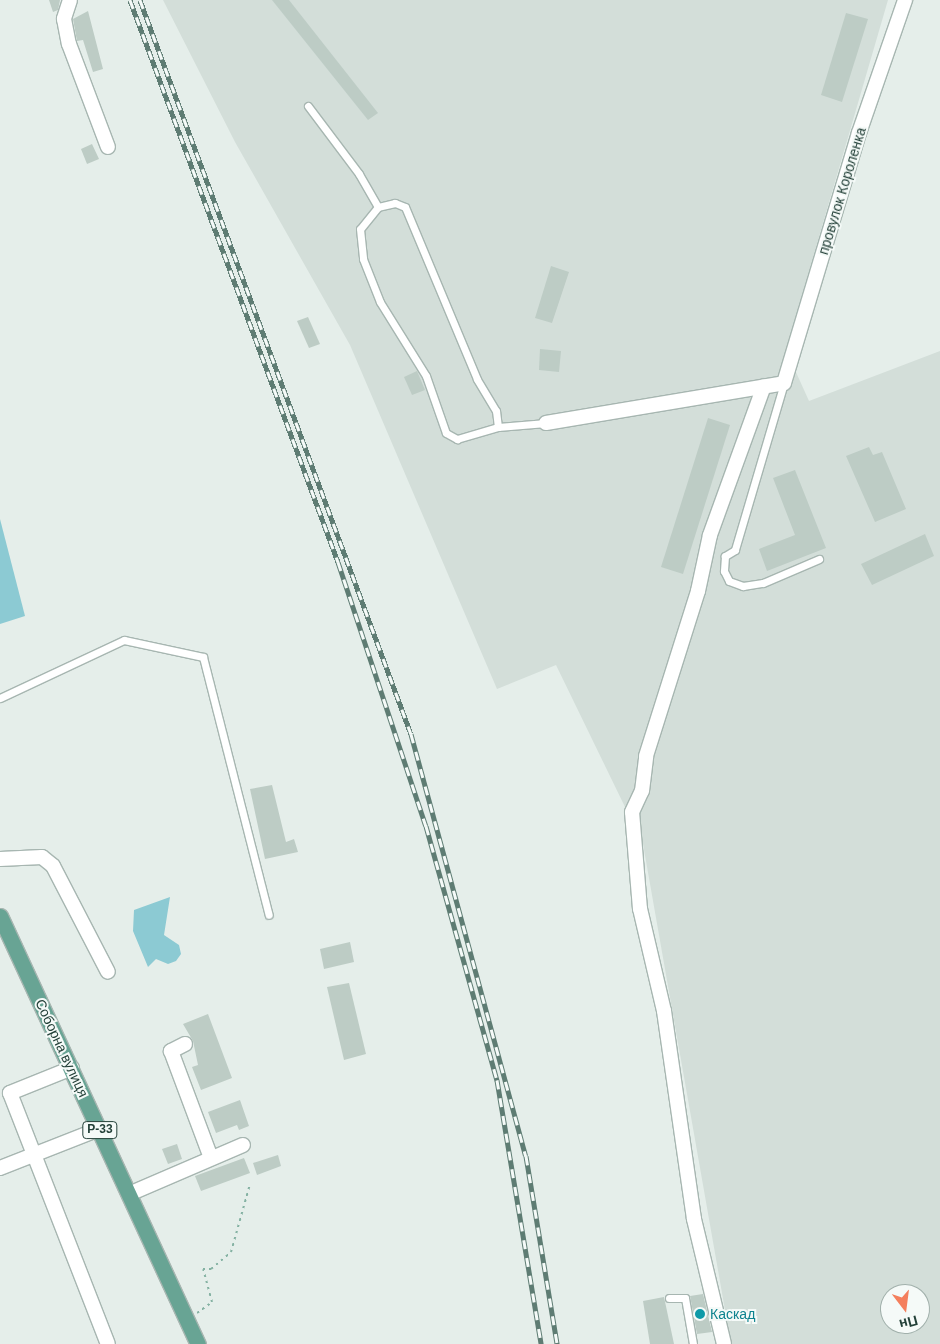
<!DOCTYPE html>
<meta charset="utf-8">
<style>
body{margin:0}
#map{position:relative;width:940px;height:1344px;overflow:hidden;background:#e5eeea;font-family:Arial,sans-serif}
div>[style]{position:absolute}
.built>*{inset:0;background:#d3ded9}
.water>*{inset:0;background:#8ccad3}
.building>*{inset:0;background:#bdccc5}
.path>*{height:2px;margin-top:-1px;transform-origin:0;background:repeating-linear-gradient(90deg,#85b2a3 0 2.5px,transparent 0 6.5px)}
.roads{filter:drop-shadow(1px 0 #a7b6b1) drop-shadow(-1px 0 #a7b6b1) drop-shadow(0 1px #a7b6b1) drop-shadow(0 -1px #a7b6b1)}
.lane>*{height:7px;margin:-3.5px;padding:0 3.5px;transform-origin:3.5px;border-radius:3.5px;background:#fff}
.street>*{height:14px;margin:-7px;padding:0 7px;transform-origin:7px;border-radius:7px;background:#fff}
.primary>*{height:15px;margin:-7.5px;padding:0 7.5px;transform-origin:7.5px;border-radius:7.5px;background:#68a494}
.rail>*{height:5px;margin-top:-2.5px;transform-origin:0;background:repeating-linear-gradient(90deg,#f5faf8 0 9px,#5e7c73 0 18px);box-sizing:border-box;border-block:1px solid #5e7c73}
.dots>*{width:14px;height:14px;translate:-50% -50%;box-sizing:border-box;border:2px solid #f5faf8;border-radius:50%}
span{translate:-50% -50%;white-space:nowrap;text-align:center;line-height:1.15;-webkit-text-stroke:4px #f5faf8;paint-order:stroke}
.shield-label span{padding:1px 4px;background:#f5faf8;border:1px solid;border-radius:4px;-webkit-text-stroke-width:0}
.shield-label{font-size:12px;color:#234038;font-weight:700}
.street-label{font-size:14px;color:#234038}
.culture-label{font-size:14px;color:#0d838f}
.left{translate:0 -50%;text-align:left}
.north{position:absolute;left:880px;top:1284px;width:50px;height:50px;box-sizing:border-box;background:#f5faf8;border:1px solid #a1b0ab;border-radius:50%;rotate:165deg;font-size:14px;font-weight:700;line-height:20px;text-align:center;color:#234038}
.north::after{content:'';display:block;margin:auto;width:18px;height:22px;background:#f47f5d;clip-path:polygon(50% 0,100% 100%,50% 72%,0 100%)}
</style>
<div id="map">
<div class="built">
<i style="clip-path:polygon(evenodd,163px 0,888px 0,786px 350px,809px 401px,940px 351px,940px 1344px,731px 1344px,643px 844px,556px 665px,497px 689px,350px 345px,235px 142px,163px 0,890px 1294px,920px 1294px,920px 1324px,890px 1324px,890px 1294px)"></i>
</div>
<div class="water">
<i style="clip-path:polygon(0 519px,25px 616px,0 624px)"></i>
<i style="clip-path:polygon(170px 897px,164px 935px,179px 945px,181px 954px,176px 961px,168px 964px,156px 959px,148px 967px,133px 931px,134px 910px)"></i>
</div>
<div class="building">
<i style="clip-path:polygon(49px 0,60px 0,58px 10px,53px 12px)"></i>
<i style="clip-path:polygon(272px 0,289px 0,378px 113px,368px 120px)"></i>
<i style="clip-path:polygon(88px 11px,103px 69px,93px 72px,83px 40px,77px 41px,73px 19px)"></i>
<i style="clip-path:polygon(846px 13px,868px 19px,842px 102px,821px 95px)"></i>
<i style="clip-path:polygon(92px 144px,99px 159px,87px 164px,81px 149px)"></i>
<i style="clip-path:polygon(551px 266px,569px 272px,552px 323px,535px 318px)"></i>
<i style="clip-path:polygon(308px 317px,320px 344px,309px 348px,297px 321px)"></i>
<i style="clip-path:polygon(540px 349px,561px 351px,559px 372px,539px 370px)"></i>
<i style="clip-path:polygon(417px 371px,425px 390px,412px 395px,404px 377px)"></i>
<i style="clip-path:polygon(708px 418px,730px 425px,683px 574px,661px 567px)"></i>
<i style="clip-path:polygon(869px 447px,873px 455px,882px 452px,906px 509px,875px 522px,846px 456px)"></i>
<i style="clip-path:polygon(795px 470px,826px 548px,767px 571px,759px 549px,795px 535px,773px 478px)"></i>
<i style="clip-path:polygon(925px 534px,934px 556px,872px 585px,861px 564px)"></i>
<i style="clip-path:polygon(272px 785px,286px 842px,294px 839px,298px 852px,265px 859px,250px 789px)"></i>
<i style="clip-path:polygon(350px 942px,354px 962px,324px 969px,320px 949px)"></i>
<i style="clip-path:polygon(349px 983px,366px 1054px,344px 1060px,327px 987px)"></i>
<i style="clip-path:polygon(208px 1014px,232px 1078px,201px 1090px,192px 1067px,198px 1065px,193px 1041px,183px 1024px)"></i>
<i style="clip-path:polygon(240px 1100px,249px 1126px,239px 1130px,237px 1125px,216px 1133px,208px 1112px)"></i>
<i style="clip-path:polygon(177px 1144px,182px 1159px,168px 1164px,162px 1149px)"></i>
<i style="clip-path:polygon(278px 1155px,281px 1166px,257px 1175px,253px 1163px)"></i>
<i style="clip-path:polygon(244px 1158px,250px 1173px,201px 1191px,195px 1176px)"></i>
<i style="clip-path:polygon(703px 1294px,712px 1332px,697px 1334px,690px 1296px)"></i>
<i style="clip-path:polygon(664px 1297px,674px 1344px,650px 1344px,643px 1301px)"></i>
</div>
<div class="path">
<i style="left:197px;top:1313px;width:19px;rotate:-36deg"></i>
<i style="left:212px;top:1302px;width:34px;rotate:-105deg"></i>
<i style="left:203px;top:1269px;width:8px"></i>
<i style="left:211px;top:1269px;width:26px;rotate:-40deg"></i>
<i style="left:231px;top:1252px;width:71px;rotate:-74.4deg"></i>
</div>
<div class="roads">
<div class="lane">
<i style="left:308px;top:106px;width:85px;rotate:53.1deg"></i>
<i style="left:359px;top:174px;width:38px;rotate:60deg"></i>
<i style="left:784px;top:383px;width:174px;rotate:106.4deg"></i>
<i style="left:735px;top:550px;width:12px;rotate:149deg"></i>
<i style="left:725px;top:556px;width:15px;rotate:94deg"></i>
<i style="left:724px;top:571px;width:11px;rotate:63deg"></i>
<i style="left:729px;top:581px;width:15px;rotate:20deg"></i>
<i style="left:743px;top:586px;width:20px;rotate:-9deg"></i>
<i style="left:763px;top:583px;width:61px;rotate:-23.2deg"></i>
<i style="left:498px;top:427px;width:16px;rotate:-97deg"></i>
<i style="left:496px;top:411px;width:37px;rotate:-121deg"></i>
<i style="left:477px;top:379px;width:186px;rotate:-112.7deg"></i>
<i style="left:405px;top:207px;width:11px;rotate:-158deg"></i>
<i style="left:395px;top:203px;width:17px;rotate:167deg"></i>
<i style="left:378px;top:207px;width:28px;rotate:129deg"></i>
<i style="left:360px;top:229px;width:30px;rotate:84deg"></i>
<i style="left:363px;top:259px;width:46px;rotate:68.4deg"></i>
<i style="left:380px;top:302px;width:87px;rotate:58.1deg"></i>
<i style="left:426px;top:376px;width:60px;rotate:70.7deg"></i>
<i style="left:446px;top:433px;width:13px;rotate:29deg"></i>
<i style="left:457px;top:439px;width:43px;rotate:-16.3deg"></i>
<i style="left:498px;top:427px;width:48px;rotate:-4.8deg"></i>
<i style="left:0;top:698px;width:137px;rotate:-25.1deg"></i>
<i style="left:124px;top:640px;width:81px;rotate:12.1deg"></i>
<i style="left:203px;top:657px;width:266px;rotate:75.7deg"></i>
<i style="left:669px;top:1298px;width:16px"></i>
<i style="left:685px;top:1298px;width:47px;rotate:80.1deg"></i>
</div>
<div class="street">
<i style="left:70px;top:0;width:20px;rotate:108deg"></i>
<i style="left:64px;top:19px;width:25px;rotate:79deg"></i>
<i style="left:69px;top:44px;width:110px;rotate:69.3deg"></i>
<i style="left:546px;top:423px;width:241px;rotate:-9.5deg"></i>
<i style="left:784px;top:383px;width:261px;rotate:-73.3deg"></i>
<i style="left:859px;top:133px;width:141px;rotate:-70.9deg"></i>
<i style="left:0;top:859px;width:42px;rotate:-2.7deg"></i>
<i style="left:42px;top:857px;width:14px;rotate:39deg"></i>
<i style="left:53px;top:866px;width:119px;rotate:62.6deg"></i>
<i style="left:185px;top:1044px;width:16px;rotate:153deg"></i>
<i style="left:171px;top:1051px;width:114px;rotate:69.5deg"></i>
<i style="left:72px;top:1068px;width:67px;rotate:158deg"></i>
<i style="left:10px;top:1093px;width:269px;rotate:68.7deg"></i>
<i style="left:0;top:1168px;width:106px;rotate:-21.5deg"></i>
<i style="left:129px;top:1194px;width:124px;rotate:-23.3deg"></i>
<i style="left:724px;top:1344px;width:129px;rotate:-103.5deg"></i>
<i style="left:694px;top:1219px;width:210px;rotate:-98.2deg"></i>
<i style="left:664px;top:1011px;width:105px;rotate:-103.2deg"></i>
<i style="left:640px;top:909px;width:97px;rotate:-94.7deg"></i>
<i style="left:632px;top:812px;width:23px;rotate:-65deg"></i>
<i style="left:642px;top:791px;width:35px;rotate:-83deg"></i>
<i style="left:646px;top:756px;width:173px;rotate:-72.5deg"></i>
<i style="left:698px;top:591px;width:57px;rotate:-77.9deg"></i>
<i style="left:710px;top:535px;width:158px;rotate:-70.1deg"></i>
</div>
<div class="primary">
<i style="left:0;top:916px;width:472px;rotate:65.2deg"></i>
</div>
</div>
<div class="rail">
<i style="left:130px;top:0;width:599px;rotate:69.69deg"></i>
<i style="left:338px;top:562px;width:278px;rotate:71.6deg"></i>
<i style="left:426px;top:826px;width:264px;rotate:74.4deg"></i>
<i style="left:497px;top:1080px;width:268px;rotate:80.5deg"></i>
<i style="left:140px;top:0;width:782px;rotate:69.74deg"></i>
<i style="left:411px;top:734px;width:437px;rotate:74.8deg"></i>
<i style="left:526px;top:1156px;width:191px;rotate:80.6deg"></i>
</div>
<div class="dots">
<i style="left:700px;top:1314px;background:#0f9aa8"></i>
</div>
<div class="shield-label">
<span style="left:100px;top:1130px">Р-33</span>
</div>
<div class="street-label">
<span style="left:842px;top:191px;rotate:-73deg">провулок Короленка</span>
<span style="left:62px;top:1048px;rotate:65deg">Соборна вулиця</span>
</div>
<div class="culture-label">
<span class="left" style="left:710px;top:1314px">Каскад</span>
</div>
<div class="north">Пн</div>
</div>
